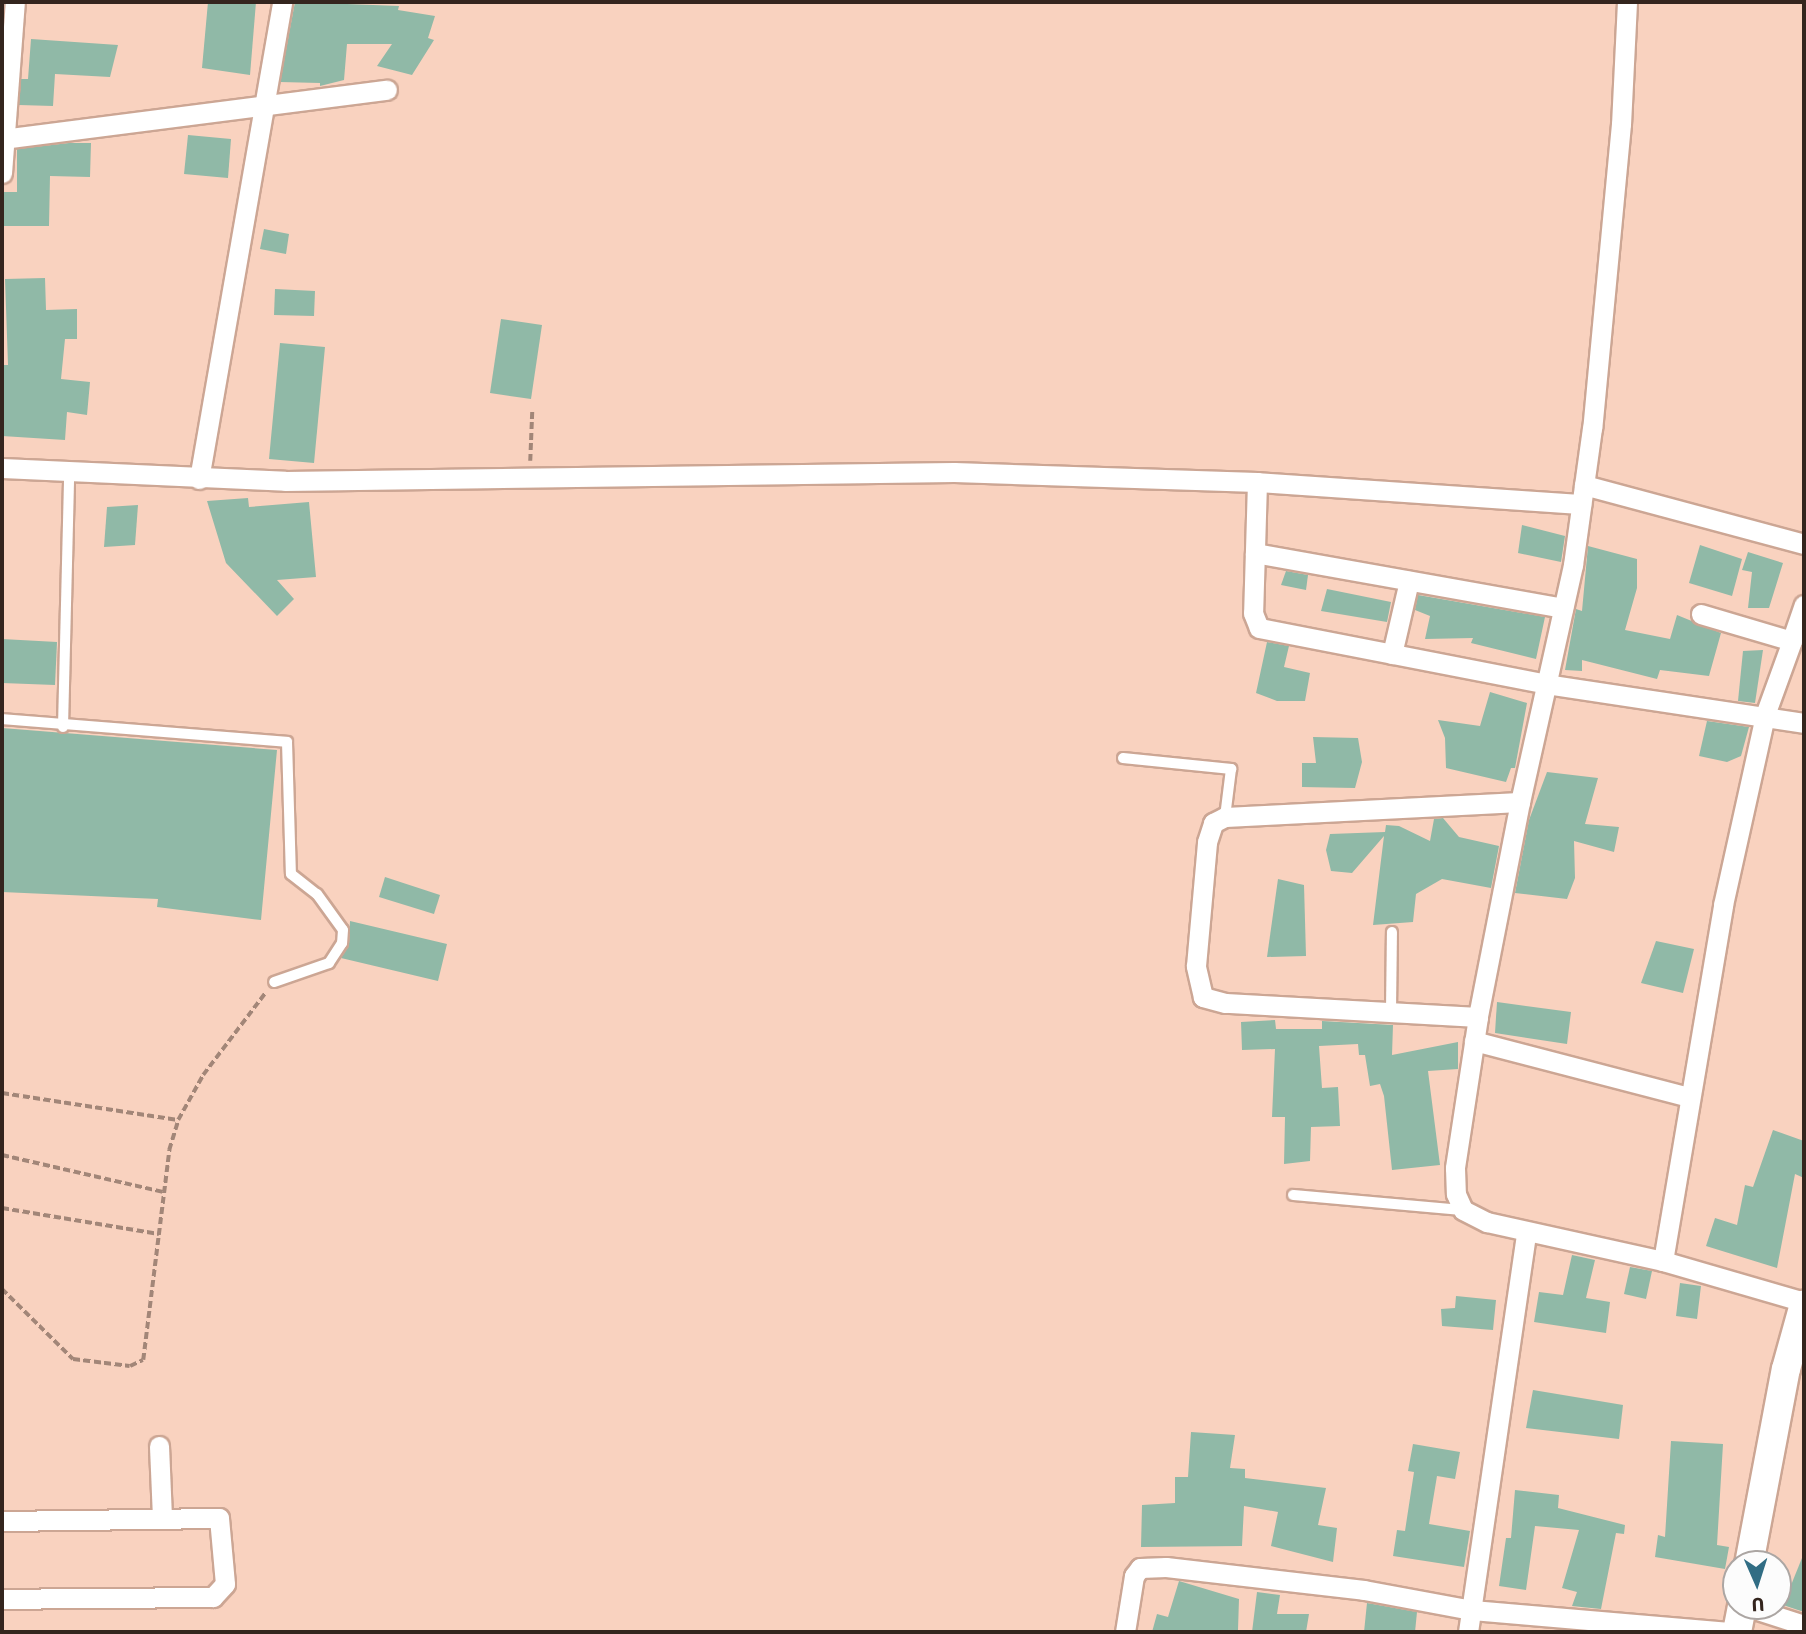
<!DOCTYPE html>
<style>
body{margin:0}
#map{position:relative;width:1806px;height:1634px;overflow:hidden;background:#f9d2bf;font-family:Signika,sans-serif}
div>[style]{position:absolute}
.building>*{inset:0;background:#90b9a7}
.path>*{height:3.5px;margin-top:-1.75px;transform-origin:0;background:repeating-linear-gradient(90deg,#a28678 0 7px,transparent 0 10.5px)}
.roads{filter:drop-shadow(2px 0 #cca694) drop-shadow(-2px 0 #cca694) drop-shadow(0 2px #cca694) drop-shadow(0 -2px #cca694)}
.lane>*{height:10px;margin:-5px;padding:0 5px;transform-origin:5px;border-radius:5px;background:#fff}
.street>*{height:19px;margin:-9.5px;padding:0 9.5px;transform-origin:9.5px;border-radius:9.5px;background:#fff}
.secondary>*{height:28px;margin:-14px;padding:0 14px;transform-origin:14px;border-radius:14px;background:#fff}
span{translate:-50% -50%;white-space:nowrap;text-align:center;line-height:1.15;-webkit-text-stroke:5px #fcfcfc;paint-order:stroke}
.frame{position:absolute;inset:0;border:4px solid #34251e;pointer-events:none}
.north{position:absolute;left:1722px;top:1550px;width:70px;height:70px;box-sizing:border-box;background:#fcfcfc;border:2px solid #aca6a3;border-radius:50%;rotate:177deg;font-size:19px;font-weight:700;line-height:28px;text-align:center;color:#34251e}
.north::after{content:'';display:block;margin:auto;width:24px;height:32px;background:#316d84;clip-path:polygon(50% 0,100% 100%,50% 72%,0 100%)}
</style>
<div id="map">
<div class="building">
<i style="clip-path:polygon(208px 2px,256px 2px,250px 75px,202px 68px)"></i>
<i style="clip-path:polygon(295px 2px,399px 6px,398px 10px,435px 16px,428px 38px,434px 40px,412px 75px,377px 66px,392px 44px,347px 44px,344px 80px,320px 86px,320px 83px,280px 82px)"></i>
<i style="clip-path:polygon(31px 39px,118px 45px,110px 77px,55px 74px,53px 106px,19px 105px,21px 79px,28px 79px)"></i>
<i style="clip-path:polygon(188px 135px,231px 139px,228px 178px,184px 174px)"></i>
<i style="clip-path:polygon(69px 143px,91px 143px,90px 177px,50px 176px,49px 226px,2px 226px,2px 192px,17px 192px,17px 149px)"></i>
<i style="clip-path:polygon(264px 229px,289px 234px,286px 254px,260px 249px)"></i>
<i style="clip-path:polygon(45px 278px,46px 310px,77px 309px,77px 339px,65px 339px,61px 379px,90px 382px,87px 415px,67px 412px,65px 440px,2px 436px,2px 378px,3px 365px,8px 365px,5px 279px)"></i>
<i style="clip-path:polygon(275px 289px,315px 291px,314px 316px,274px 315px)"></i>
<i style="clip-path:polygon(501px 319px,542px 325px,531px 399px,490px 393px)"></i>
<i style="clip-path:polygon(280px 343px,325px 347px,314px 463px,269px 459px)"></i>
<i style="clip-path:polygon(248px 498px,249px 507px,309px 502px,316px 577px,277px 580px,294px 599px,277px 616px,226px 563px,207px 501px)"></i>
<i style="clip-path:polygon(138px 505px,135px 545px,104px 547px,107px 507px)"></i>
<i style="clip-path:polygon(1522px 525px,1565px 536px,1561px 562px,1518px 553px)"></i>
<i style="clip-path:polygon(1700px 545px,1742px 559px,1732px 596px,1689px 583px)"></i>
<i style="clip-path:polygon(1588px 546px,1637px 559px,1637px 588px,1625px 630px,1670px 639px,1677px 615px,1721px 633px,1709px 676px,1660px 670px,1657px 679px,1582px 660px,1582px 671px,1565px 670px,1576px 609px,1582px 611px)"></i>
<i style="clip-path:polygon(1748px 552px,1783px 563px,1769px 608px,1748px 608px,1752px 572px,1742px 570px)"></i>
<i style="clip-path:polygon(1286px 571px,1308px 575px,1306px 590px,1281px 585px)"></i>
<i style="clip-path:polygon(1327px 589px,1391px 602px,1387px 622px,1321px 611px)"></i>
<i style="clip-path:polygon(1418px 595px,1545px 617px,1536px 659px,1471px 643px,1473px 638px,1425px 639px,1430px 616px,1415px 610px)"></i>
<i style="clip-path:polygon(2px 639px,57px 642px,55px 685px,2px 683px)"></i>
<i style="clip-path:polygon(1267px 642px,1289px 646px,1284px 667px,1310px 673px,1305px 701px,1277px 701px,1256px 693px)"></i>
<i style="clip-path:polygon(1763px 650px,1755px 703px,1738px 701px,1743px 651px)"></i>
<i style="clip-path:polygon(1490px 692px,1527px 703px,1515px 768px,1511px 768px,1506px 782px,1446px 768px,1445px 738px,1438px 720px,1480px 726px)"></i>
<i style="clip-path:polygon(1707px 721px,1749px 727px,1741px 756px,1727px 762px,1699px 756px)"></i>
<i style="clip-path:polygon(2px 728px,277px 750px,261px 920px,157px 907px,158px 899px,2px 892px)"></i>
<i style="clip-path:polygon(1313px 737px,1358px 738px,1362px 762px,1355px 788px,1302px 787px,1302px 763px,1316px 763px)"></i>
<i style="clip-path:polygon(1547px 772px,1598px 778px,1585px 824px,1619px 827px,1614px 852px,1574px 841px,1575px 878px,1567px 899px,1515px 893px,1529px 820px)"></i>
<i style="clip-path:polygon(1443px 818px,1459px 837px,1499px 846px,1491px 888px,1442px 879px,1416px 894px,1413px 922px,1373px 925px,1384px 836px,1352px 873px,1331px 871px,1326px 850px,1330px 834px,1385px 832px,1386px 825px,1399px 826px,1430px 841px,1434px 819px)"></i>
<i style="clip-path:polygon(385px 877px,440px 895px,434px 914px,379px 897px)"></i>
<i style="clip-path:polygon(1278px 879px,1304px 885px,1306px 956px,1267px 957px)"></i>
<i style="clip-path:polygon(350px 921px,447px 944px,438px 981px,341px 958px,349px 944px)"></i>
<i style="clip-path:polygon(1656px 941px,1694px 949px,1683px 993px,1641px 983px)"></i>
<i style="clip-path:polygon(1497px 1002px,1571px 1012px,1567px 1044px,1495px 1033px)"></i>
<i style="clip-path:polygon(1275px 1020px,1276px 1029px,1322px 1029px,1322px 1021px,1393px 1025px,1392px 1055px,1458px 1042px,1458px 1069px,1428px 1071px,1440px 1165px,1392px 1170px,1384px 1096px,1380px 1084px,1370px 1086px,1365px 1055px,1359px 1055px,1358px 1044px,1319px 1046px,1322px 1088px,1338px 1087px,1340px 1126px,1311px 1127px,1310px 1161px,1284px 1164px,1285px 1117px,1272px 1117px,1275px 1049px,1242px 1050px,1241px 1022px)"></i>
<i style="clip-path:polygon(1773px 1130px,1804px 1141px,1804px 1178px,1795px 1174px,1777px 1268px,1706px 1246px,1715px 1218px,1737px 1225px,1745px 1185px,1753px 1187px)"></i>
<i style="clip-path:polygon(1572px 1255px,1595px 1260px,1586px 1298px,1610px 1302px,1606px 1333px,1534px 1322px,1539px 1292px,1563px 1295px)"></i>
<i style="clip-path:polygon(1630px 1267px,1652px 1271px,1646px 1299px,1624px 1294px)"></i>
<i style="clip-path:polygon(1680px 1283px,1701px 1286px,1697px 1319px,1676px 1316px)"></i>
<i style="clip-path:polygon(1456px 1296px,1496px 1300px,1493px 1330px,1442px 1326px,1441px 1309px,1455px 1308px)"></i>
<i style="clip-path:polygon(1533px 1390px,1623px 1405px,1619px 1439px,1526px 1428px)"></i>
<i style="clip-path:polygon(1191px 1432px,1235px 1435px,1230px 1468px,1245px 1469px,1245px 1478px,1326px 1488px,1318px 1525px,1337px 1528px,1333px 1562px,1271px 1546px,1278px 1512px,1244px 1506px,1242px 1546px,1141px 1547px,1142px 1505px,1175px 1503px,1175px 1477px,1188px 1477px)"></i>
<i style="clip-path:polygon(1671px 1441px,1723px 1444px,1717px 1545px,1729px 1547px,1725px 1569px,1655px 1557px,1658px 1535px,1665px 1537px)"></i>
<i style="clip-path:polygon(1413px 1444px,1460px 1452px,1455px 1479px,1437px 1476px,1429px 1524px,1470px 1531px,1464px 1567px,1393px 1556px,1397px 1530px,1405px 1531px,1414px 1472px,1408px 1471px)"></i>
<i style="clip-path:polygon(1515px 1490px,1559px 1495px,1558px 1508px,1625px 1525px,1624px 1534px,1616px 1533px,1601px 1609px,1572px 1606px,1577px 1592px,1562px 1588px,1579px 1530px,1535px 1526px,1526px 1590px,1499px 1586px,1506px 1538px,1511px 1538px)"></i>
<i style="clip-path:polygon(1804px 1553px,1804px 1612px,1783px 1605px)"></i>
<i style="clip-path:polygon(1179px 1581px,1239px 1599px,1238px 1630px,1152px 1632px,1157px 1614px,1168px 1617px)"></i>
<i style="clip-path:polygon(1257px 1592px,1280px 1595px,1277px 1614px,1309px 1614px,1306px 1632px,1252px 1632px)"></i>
<i style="clip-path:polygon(1367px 1603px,1417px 1612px,1415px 1632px,1364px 1632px)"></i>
</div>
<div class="path">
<i style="left:530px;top:461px;width:50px;rotate:-87.7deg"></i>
<i style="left:2px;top:1093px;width:178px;rotate:8.7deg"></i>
<i style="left:2px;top:1155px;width:165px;rotate:12.9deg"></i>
<i style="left:2px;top:1208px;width:159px;rotate:9.4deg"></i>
<i style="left:2px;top:1289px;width:100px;rotate:44.6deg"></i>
<i style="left:73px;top:1359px;width:57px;rotate:7deg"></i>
<i style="left:130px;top:1366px;width:14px;rotate:-25deg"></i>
<i style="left:143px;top:1360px;width:212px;rotate:-82.9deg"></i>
<i style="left:169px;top:1150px;width:31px;rotate:-73deg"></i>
<i style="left:178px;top:1120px;width:51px;rotate:-60.9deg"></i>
<i style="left:203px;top:1075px;width:104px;rotate:-52.8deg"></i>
</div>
<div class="roads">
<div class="lane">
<i style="left:2px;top:719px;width:286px;rotate:4.6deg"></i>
<i style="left:287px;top:742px;width:132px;rotate:88.3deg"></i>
<i style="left:291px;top:874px;width:33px;rotate:38deg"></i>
<i style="left:317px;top:894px;width:44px;rotate:54.2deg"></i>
<i style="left:343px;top:930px;width:13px;rotate:94deg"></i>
<i style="left:342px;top:943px;width:24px;rotate:123deg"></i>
<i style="left:329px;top:963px;width:58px;rotate:160.9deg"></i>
<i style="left:63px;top:727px;width:253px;rotate:-88.6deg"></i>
<i style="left:1123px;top:758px;width:109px;rotate:5.8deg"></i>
<i style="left:1231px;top:769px;width:48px;rotate:97.1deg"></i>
<i style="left:1391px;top:1010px;width:78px;rotate:-89.3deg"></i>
<i style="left:1293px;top:1195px;width:170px;rotate:5.1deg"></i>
</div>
<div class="street">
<i style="left:1627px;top:2px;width:122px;rotate:92.8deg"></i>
<i style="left:1621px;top:124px;width:305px;rotate:95.4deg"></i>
<i style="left:1592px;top:428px;width:138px;rotate:97.9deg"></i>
<i style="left:1573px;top:565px;width:243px;rotate:102.6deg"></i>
<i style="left:1520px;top:802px;width:219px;rotate:101.1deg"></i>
<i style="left:1478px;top:1017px;width:153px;rotate:98.7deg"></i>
<i style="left:1455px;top:1168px;width:26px;rotate:88deg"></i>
<i style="left:1456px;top:1194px;width:17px;rotate:66deg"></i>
<i style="left:1463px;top:1210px;width:27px;rotate:27deg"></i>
<i style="left:1487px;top:1222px;width:180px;rotate:12.5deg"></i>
<i style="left:1663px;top:1261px;width:147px;rotate:16.2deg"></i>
<i style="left:2px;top:139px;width:388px;rotate:-7.3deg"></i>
<i style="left:2px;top:173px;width:171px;rotate:-85.7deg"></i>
<i style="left:2px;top:468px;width:283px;rotate:2.6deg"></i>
<i style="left:285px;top:481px;width:669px;rotate:-0.77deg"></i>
<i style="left:954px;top:472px;width:303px;rotate:1.9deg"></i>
<i style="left:1257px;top:482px;width:325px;rotate:3.9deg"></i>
<i style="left:199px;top:479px;width:484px;rotate:-80.1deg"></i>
<i style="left:1257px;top:482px;width:131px;rotate:91.7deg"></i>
<i style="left:1253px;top:613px;width:16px;rotate:68deg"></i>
<i style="left:1259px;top:628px;width:292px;rotate:11deg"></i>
<i style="left:1546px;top:684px;width:261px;rotate:8.6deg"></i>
<i style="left:1584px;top:485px;width:228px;rotate:15deg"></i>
<i style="left:1255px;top:553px;width:313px;rotate:10.1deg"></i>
<i style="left:1792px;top:639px;width:36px;rotate:-71deg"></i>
<i style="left:1392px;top:654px;width:75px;rotate:-76.9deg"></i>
<i style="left:1478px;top:1017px;width:253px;rotate:-176.8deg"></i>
<i style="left:1225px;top:1003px;width:23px;rotate:-165deg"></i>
<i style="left:1203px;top:997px;width:32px;rotate:-103deg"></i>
<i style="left:1196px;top:966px;width:124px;rotate:-84.9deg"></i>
<i style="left:1207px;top:842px;width:20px;rotate:-72deg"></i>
<i style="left:1213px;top:823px;width:13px;rotate:-27deg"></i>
<i style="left:1225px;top:817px;width:295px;rotate:-2.9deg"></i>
<i style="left:1474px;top:1041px;width:222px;rotate:14.6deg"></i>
<i style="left:1663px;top:1261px;width:361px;rotate:-80.4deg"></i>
<i style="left:1723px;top:905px;width:195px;rotate:-77.5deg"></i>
<i style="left:1765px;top:715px;width:79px;rotate:-70deg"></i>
<i style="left:1792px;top:641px;width:95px;rotate:-163.5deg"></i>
<i style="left:159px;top:1446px;width:72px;rotate:87.6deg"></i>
<i style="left:2px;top:1521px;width:217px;rotate:-0.8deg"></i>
<i style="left:219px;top:1518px;width:66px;rotate:84.8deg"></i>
<i style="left:225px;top:1584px;width:18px;rotate:133deg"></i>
<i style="left:213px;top:1597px;width:211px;rotate:179.5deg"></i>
<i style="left:1745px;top:1606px;width:62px;rotate:17.9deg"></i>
<i style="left:1125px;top:1632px;width:57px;rotate:-80.9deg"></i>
<i style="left:1134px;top:1576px;width:10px;rotate:-53deg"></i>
<i style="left:1140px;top:1568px;width:26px;rotate:-2deg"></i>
<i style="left:1166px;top:1567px;width:199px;rotate:6.6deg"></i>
<i style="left:1364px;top:1590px;width:110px;rotate:10.5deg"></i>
<i style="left:1472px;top:1610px;width:258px;rotate:4.9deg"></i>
<i style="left:1468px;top:1632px;width:403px;rotate:-81.7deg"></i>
</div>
<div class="secondary">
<i style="left:1749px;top:1564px;width:198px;rotate:-79.3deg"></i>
<i style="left:1786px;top:1369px;width:67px;rotate:-74.5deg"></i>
<i style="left:1737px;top:1632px;width:26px;rotate:-79deg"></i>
</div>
</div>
<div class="frame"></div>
<div class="north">U</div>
</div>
